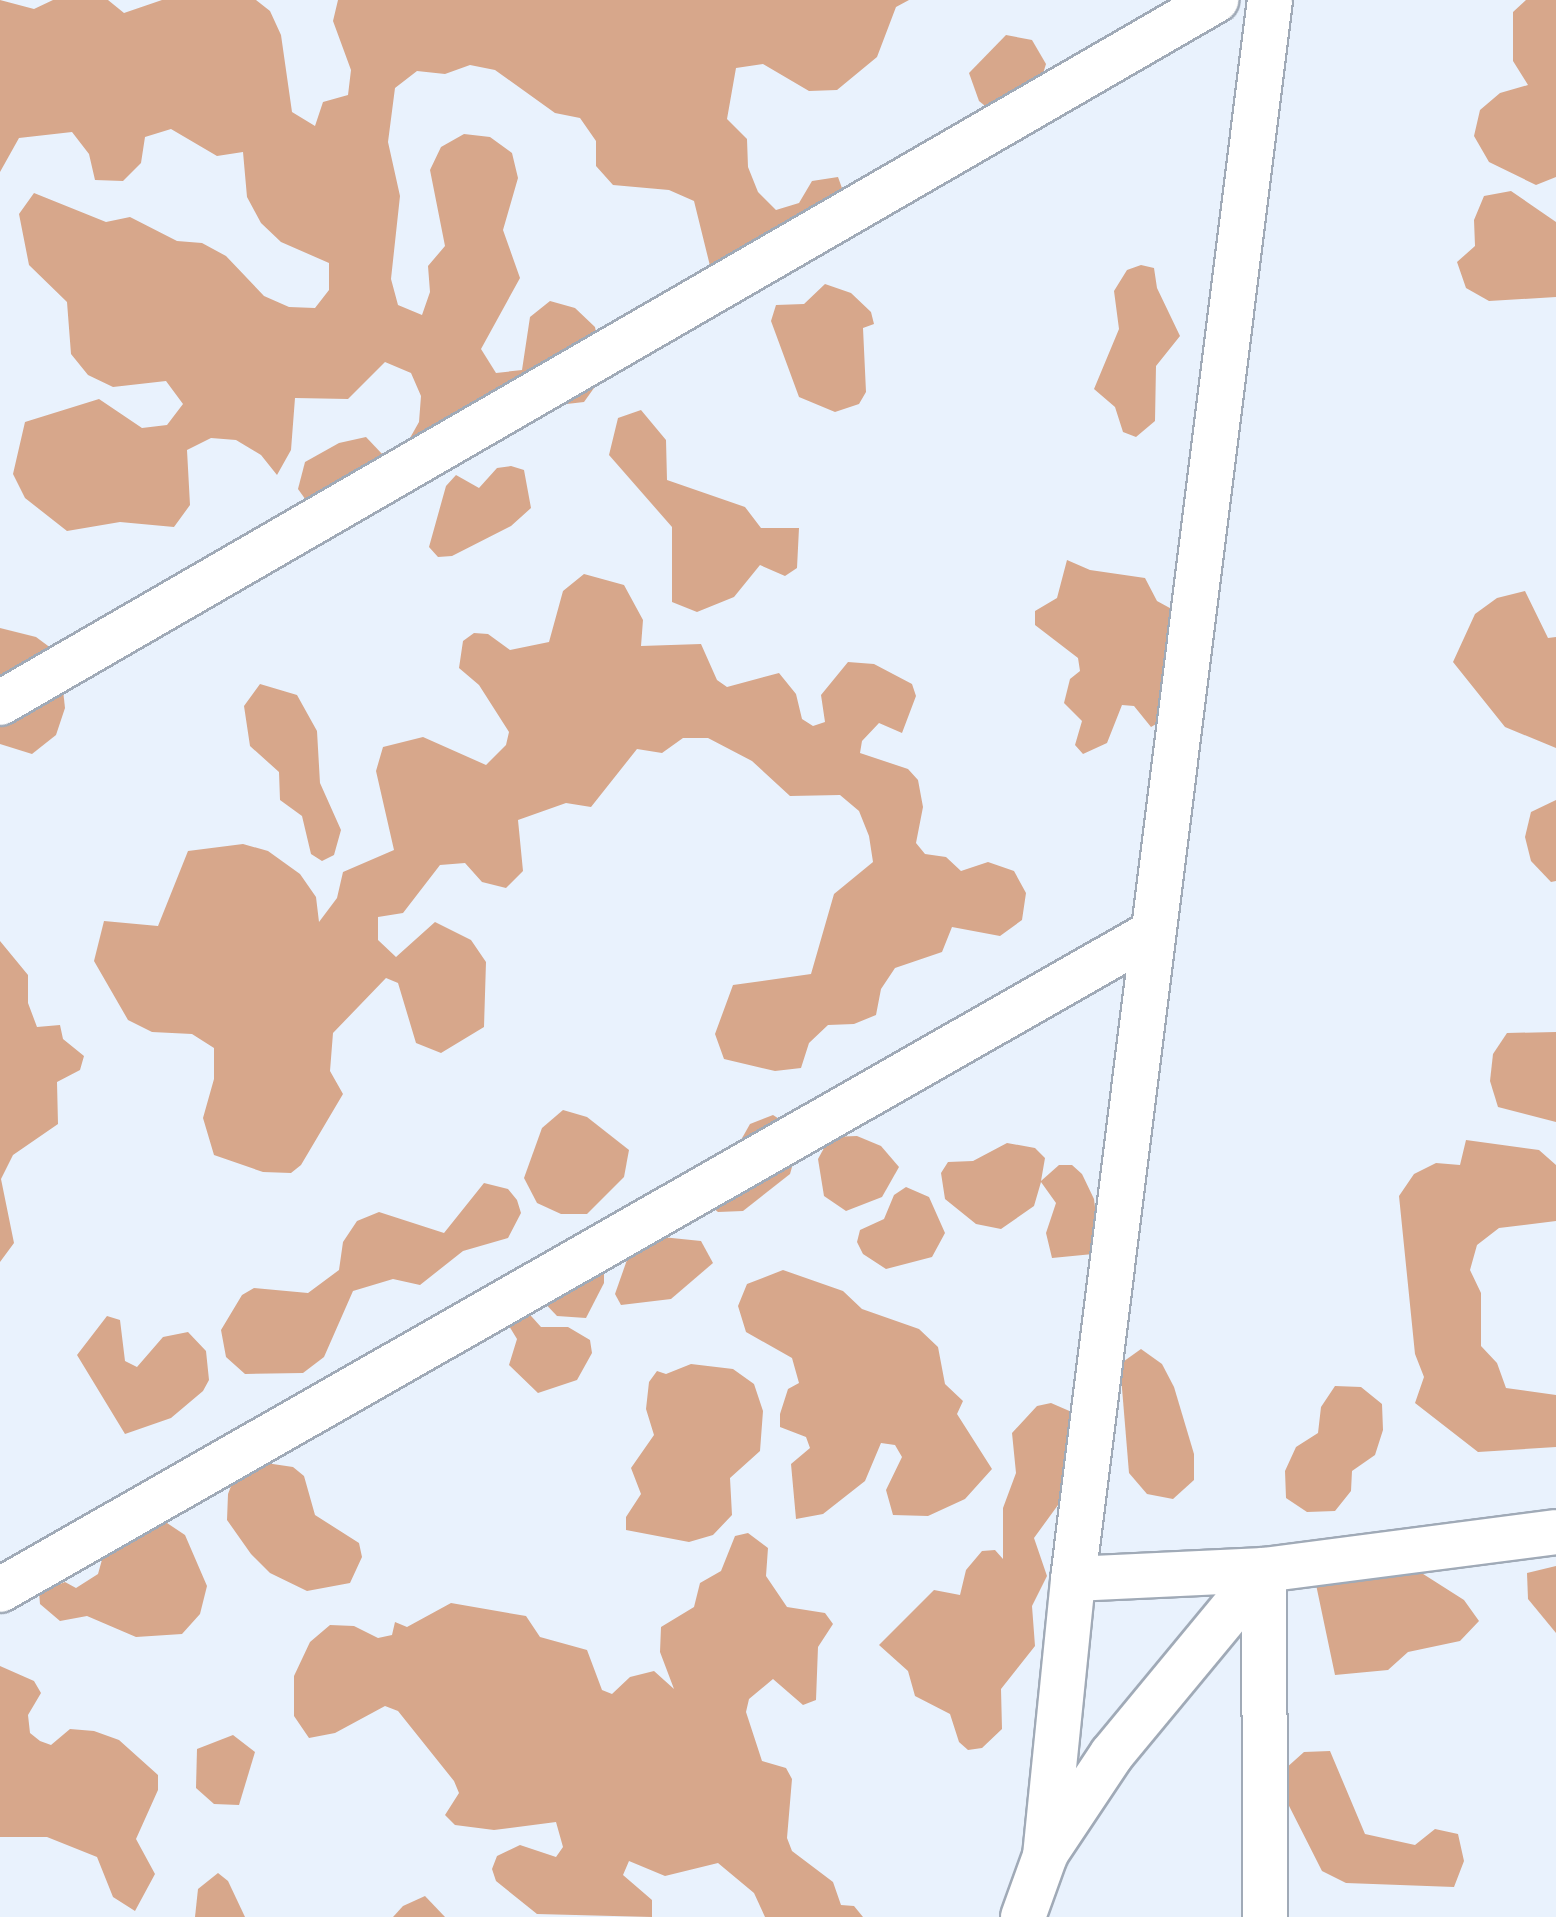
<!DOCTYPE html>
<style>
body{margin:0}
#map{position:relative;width:1556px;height:1917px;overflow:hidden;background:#e9f2fd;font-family:Montserrat,sans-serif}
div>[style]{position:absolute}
.forest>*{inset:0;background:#d7a78b}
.roads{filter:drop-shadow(2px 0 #a0aab7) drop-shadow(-2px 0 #a0aab7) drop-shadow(0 2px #a0aab7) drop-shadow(0 -2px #a0aab7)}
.minor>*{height:44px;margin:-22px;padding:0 22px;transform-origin:22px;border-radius:22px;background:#fff}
span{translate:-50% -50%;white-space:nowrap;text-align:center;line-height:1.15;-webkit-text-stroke:7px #fefefe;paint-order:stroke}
</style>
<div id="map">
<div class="forest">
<i style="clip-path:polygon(0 0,34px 9px,53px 0,108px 0,124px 13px,162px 0,256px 0,270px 11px,281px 35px,292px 112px,315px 126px,323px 102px,348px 95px,351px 70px,333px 21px,338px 0,909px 0,896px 7px,877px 57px,837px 90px,809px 91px,763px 64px,736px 68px,727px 119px,747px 139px,748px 167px,758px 192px,776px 210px,799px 203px,812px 181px,838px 177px,847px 202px,713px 278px,694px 201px,669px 190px,613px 185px,596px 166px,596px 141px,580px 118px,555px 113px,495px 70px,470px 65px,445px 74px,417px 71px,395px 88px,388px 142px,400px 196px,391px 279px,398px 305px,422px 315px,430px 292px,428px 266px,445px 246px,430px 170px,441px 147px,464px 134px,490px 137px,512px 153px,518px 178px,503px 230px,520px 278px,481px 349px,496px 373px,522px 370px,530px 317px,550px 301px,575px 308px,595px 327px,600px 353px,599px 381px,584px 402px,558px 405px,445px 464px,406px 445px,419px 422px,421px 396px,411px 373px,385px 362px,348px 399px,295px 398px,291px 450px,277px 475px,261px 455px,236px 440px,211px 438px,187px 450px,190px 505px,174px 527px,120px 522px,67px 531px,25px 498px,13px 474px,25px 422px,99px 399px,142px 428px,167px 425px,183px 404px,166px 381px,113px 387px,88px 375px,71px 354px,67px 302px,29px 265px,19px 214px,34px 193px,106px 222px,130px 217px,177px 241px,202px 243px,226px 256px,264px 296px,289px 307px,315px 308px,329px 290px,329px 263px,281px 242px,261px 223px,247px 197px,243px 152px,217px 156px,171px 129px,145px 137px,141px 163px,123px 181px,95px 180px,89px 154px,72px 132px,19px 138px,0 172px)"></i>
<i style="clip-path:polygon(1526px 0,1556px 0,1556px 177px,1536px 185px,1489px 162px,1474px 136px,1480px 110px,1500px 93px,1528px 85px,1513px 61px,1513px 12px)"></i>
<i style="clip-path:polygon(1006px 35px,1032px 40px,1046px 64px,1028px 121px,1001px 119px,979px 101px,969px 73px)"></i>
<i style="clip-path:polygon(1511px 191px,1556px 222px,1556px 297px,1489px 301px,1466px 288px,1457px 262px,1475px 246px,1474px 220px,1484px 196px)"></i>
<i style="clip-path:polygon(1141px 265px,1154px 268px,1157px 288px,1180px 336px,1156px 366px,1155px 421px,1136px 437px,1123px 432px,1115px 407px,1094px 389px,1119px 329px,1114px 291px,1127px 270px)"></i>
<i style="clip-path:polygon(825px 284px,851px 293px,871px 312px,874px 324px,863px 328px,866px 392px,859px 404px,835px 412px,799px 397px,771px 321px,776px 305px,804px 304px)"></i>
<i style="clip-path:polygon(641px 410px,666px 440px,667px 480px,745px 507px,761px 528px,799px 528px,797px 568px,785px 576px,760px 565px,734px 597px,697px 612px,672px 602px,672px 527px,609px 455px,618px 418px)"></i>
<i style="clip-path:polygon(366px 437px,384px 456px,313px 510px,298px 489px,305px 462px,339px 443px)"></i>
<i style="clip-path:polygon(511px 466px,524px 470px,531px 508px,511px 526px,452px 556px,438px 557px,429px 547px,446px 486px,456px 475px,479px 488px,497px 468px)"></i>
<i style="clip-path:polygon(1067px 560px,1090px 570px,1145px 578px,1157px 601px,1179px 613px,1163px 720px,1151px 727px,1134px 706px,1122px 705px,1107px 743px,1083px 754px,1075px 745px,1082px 721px,1064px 703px,1070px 679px,1080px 671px,1078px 658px,1035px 625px,1035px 611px,1057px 598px)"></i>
<i style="clip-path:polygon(584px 574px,624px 585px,643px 620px,641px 646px,701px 644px,717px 680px,727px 687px,779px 673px,796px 694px,802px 719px,813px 726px,825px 722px,821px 695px,848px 662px,874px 664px,912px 684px,916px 696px,902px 733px,879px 723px,862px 741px,860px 753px,908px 769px,918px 780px,923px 807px,916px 843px,925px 854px,946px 857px,961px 871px,988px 862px,1014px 871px,1026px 893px,1022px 920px,1000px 936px,952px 927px,942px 952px,895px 968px,881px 989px,876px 1015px,854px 1024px,828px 1025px,809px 1043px,801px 1068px,775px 1071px,724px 1059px,715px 1034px,733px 985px,811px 974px,834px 894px,873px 862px,869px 836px,859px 811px,840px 795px,790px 796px,752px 761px,708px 738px,683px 738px,662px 753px,637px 749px,591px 807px,566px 803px,518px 820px,523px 871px,506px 888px,482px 882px,465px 863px,440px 865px,403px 913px,378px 917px,378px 940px,396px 957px,435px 922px,471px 940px,486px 962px,484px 1027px,441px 1053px,416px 1043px,398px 983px,386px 978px,333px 1033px,330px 1071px,343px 1094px,301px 1165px,291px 1173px,263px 1172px,214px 1155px,203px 1118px,214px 1079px,214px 1048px,192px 1034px,152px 1032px,128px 1020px,94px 961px,104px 921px,158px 926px,188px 851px,243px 844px,268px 851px,300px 874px,316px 897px,319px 922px,337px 898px,343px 872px,394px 850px,376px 771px,383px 747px,423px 737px,486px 765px,506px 745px,509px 732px,479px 685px,459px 668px,463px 641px,474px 633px,488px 634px,510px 650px,549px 642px,563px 591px)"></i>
<i style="clip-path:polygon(1525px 591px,1548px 638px,1556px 637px,1556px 748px,1505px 727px,1453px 662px,1475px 614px,1497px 598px)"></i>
<i style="clip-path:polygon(0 628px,36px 637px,59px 654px,65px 708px,56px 735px,32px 754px,0 744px)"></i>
<i style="clip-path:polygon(260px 684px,297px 695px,317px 731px,320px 783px,341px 830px,334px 855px,322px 861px,311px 854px,302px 816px,280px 800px,279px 772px,250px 746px,244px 706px)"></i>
<i style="clip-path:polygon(1556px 800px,1556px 881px,1551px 882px,1531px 861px,1525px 837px,1531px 812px)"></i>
<i style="clip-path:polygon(0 941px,28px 975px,28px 1003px,37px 1027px,60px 1025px,63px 1039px,84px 1056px,80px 1070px,57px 1082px,58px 1124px,13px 1155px,1px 1179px,14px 1243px,0 1262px)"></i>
<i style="clip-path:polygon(1556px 1032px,1556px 1122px,1498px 1107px,1490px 1081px,1493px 1054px,1507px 1033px)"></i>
<i style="clip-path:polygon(563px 1110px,587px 1117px,629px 1150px,624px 1177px,587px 1214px,561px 1214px,537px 1203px,524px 1178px,542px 1128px)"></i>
<i style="clip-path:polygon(773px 1115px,784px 1122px,794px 1160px,790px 1174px,743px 1211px,718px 1212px,708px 1204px,737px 1147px,750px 1124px)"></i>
<i style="clip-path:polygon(857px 1136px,881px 1146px,899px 1167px,882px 1197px,846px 1211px,824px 1196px,818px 1159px,830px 1137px)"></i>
<i style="clip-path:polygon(1466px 1140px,1539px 1150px,1556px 1165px,1556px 1221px,1499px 1228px,1477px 1245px,1470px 1270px,1481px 1293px,1481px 1346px,1497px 1363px,1506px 1388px,1556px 1395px,1556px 1447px,1478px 1452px,1415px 1403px,1424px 1377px,1415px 1354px,1399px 1196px,1414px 1174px,1436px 1163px,1460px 1165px)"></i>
<i style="clip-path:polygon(1007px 1143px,1035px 1148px,1045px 1158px,1041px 1181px,1059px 1165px,1072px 1165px,1082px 1174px,1094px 1199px,1099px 1239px,1093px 1254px,1052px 1258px,1046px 1233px,1056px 1203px,1041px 1182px,1034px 1206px,1001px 1229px,976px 1224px,945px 1199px,941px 1173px,948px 1162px,973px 1161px)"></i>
<i style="clip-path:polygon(484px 1183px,508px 1189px,517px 1200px,521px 1213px,508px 1238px,463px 1251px,420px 1285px,393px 1279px,353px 1291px,324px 1357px,303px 1373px,245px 1374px,226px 1357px,221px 1330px,242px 1295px,254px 1288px,308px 1293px,339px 1270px,343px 1242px,357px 1221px,379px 1212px,444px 1233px)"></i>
<i style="clip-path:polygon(906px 1187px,929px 1197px,945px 1233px,932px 1257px,886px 1269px,863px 1254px,857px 1242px,860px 1230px,884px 1219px,894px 1195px)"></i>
<i style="clip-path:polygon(662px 1237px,701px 1241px,713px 1263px,671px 1299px,621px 1305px,615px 1294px,628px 1257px)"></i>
<i style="clip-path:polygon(604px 1268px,604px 1283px,586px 1318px,557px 1316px,539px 1297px)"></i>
<i style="clip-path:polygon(783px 1270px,843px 1291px,862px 1309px,919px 1329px,938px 1347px,945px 1384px,963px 1401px,957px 1414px,992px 1469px,965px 1499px,928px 1516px,893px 1515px,886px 1490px,902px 1457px,895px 1445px,881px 1443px,865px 1481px,823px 1514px,796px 1519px,791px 1464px,810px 1448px,806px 1437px,780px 1427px,780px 1414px,788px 1389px,799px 1383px,792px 1358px,746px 1332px,738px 1306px,747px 1284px)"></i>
<i style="clip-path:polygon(523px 1307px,541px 1327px,568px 1327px,590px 1340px,592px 1353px,577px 1380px,538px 1393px,509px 1365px,517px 1339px,503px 1316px)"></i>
<i style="clip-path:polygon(107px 1316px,120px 1320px,125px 1361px,137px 1367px,163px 1337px,188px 1332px,206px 1351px,209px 1380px,203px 1391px,171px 1418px,125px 1434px,77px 1355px)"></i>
<i style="clip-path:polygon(1141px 1349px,1162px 1364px,1174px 1387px,1194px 1454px,1194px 1480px,1173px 1499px,1147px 1494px,1129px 1473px,1120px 1364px)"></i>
<i style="clip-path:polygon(691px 1364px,733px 1369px,754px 1384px,763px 1411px,760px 1451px,730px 1478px,732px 1515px,713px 1535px,689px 1542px,626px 1530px,626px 1517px,641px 1494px,631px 1468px,654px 1435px,646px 1409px,649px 1382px,657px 1371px,666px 1374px)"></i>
<i style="clip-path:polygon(1335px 1386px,1361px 1387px,1382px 1404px,1383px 1430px,1375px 1455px,1352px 1471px,1351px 1491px,1335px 1511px,1307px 1512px,1286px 1498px,1285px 1471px,1296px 1447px,1318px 1433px,1321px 1407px)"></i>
<i style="clip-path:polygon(1051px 1403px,1074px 1413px,1066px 1494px,1034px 1538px,1047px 1576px,1032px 1606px,1035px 1646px,1001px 1689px,1002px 1729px,982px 1748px,968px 1750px,959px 1742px,950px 1714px,915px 1696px,908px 1671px,879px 1645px,934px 1590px,960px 1595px,966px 1570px,982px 1551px,995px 1550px,1003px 1559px,1003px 1508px,1016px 1473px,1012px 1433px,1037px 1406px)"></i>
<i style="clip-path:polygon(266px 1463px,293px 1467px,304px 1476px,315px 1515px,359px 1543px,362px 1557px,350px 1583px,307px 1591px,270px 1573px,251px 1554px,227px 1520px,228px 1494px,233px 1481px)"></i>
<i style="clip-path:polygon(164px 1521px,185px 1535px,207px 1586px,200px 1614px,182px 1634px,136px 1637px,87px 1616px,60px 1621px,40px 1604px,39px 1592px,65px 1582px,76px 1588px,98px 1574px,105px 1549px)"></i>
<i style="clip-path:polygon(748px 1533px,768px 1548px,766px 1576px,787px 1607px,825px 1613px,833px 1624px,818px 1647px,816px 1700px,803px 1705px,773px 1679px,749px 1699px,746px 1712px,762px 1761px,786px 1768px,792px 1779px,787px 1838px,792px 1851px,833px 1882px,841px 1905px,854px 1906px,863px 1917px,765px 1917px,754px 1893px,718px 1863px,665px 1876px,629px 1861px,623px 1875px,652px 1900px,652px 1917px,537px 1914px,496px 1881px,492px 1869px,497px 1856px,520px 1845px,556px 1857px,563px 1847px,556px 1822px,494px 1830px,455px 1825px,445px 1815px,459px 1793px,454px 1781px,398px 1711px,385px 1706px,335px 1733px,309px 1738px,294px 1716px,294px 1676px,310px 1642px,330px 1625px,354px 1626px,378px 1638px,392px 1635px,395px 1622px,407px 1627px,451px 1603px,526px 1616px,540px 1637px,587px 1650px,602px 1690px,612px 1694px,630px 1677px,654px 1671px,674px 1689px,660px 1652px,661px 1627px,694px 1607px,700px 1583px,721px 1571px,735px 1536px)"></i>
<i style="clip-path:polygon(1556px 1566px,1556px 1633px,1528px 1599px,1527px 1573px)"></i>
<i style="clip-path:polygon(1420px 1572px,1464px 1600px,1479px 1621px,1460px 1641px,1408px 1652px,1388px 1670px,1335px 1675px,1314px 1575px)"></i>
<i style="clip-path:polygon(0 1666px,34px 1681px,41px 1693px,28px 1715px,30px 1733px,40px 1741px,51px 1745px,70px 1729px,94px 1731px,119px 1740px,158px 1775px,158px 1790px,136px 1839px,155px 1874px,135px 1911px,113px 1897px,97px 1857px,47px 1837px,0 1837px)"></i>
<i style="clip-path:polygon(233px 1735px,255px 1752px,239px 1805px,214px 1804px,196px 1788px,197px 1749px)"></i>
<i style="clip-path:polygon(1330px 1751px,1365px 1834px,1415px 1845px,1435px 1829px,1458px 1834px,1464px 1861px,1454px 1887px,1346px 1883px,1322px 1871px,1284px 1796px,1285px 1769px,1304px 1752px)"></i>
<i style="clip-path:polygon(218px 1873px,228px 1881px,245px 1917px,195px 1917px,198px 1889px)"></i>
<i style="clip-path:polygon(425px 1896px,445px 1917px,393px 1917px,403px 1906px)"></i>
</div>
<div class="roads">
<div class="minor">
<i style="left:0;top:703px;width:1405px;rotate:-30.03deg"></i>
<i style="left:1264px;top:1570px;width:347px;rotate:89.8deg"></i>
<i style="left:1073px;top:1579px;width:191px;rotate:-2.7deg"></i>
<i style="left:1264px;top:1570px;width:294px;rotate:-7.4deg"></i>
<i style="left:0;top:1590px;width:1326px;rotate:-29.7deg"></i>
<i style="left:1048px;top:1850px;width:115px;rotate:-56.3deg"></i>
<i style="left:1112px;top:1754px;width:239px;rotate:-50.4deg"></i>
<i style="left:1023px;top:1917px;width:65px;rotate:-70.2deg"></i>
<i style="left:1045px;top:1856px;width:278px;rotate:-84.2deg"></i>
<i style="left:1073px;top:1579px;width:1591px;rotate:-82.89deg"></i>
</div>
</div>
</div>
